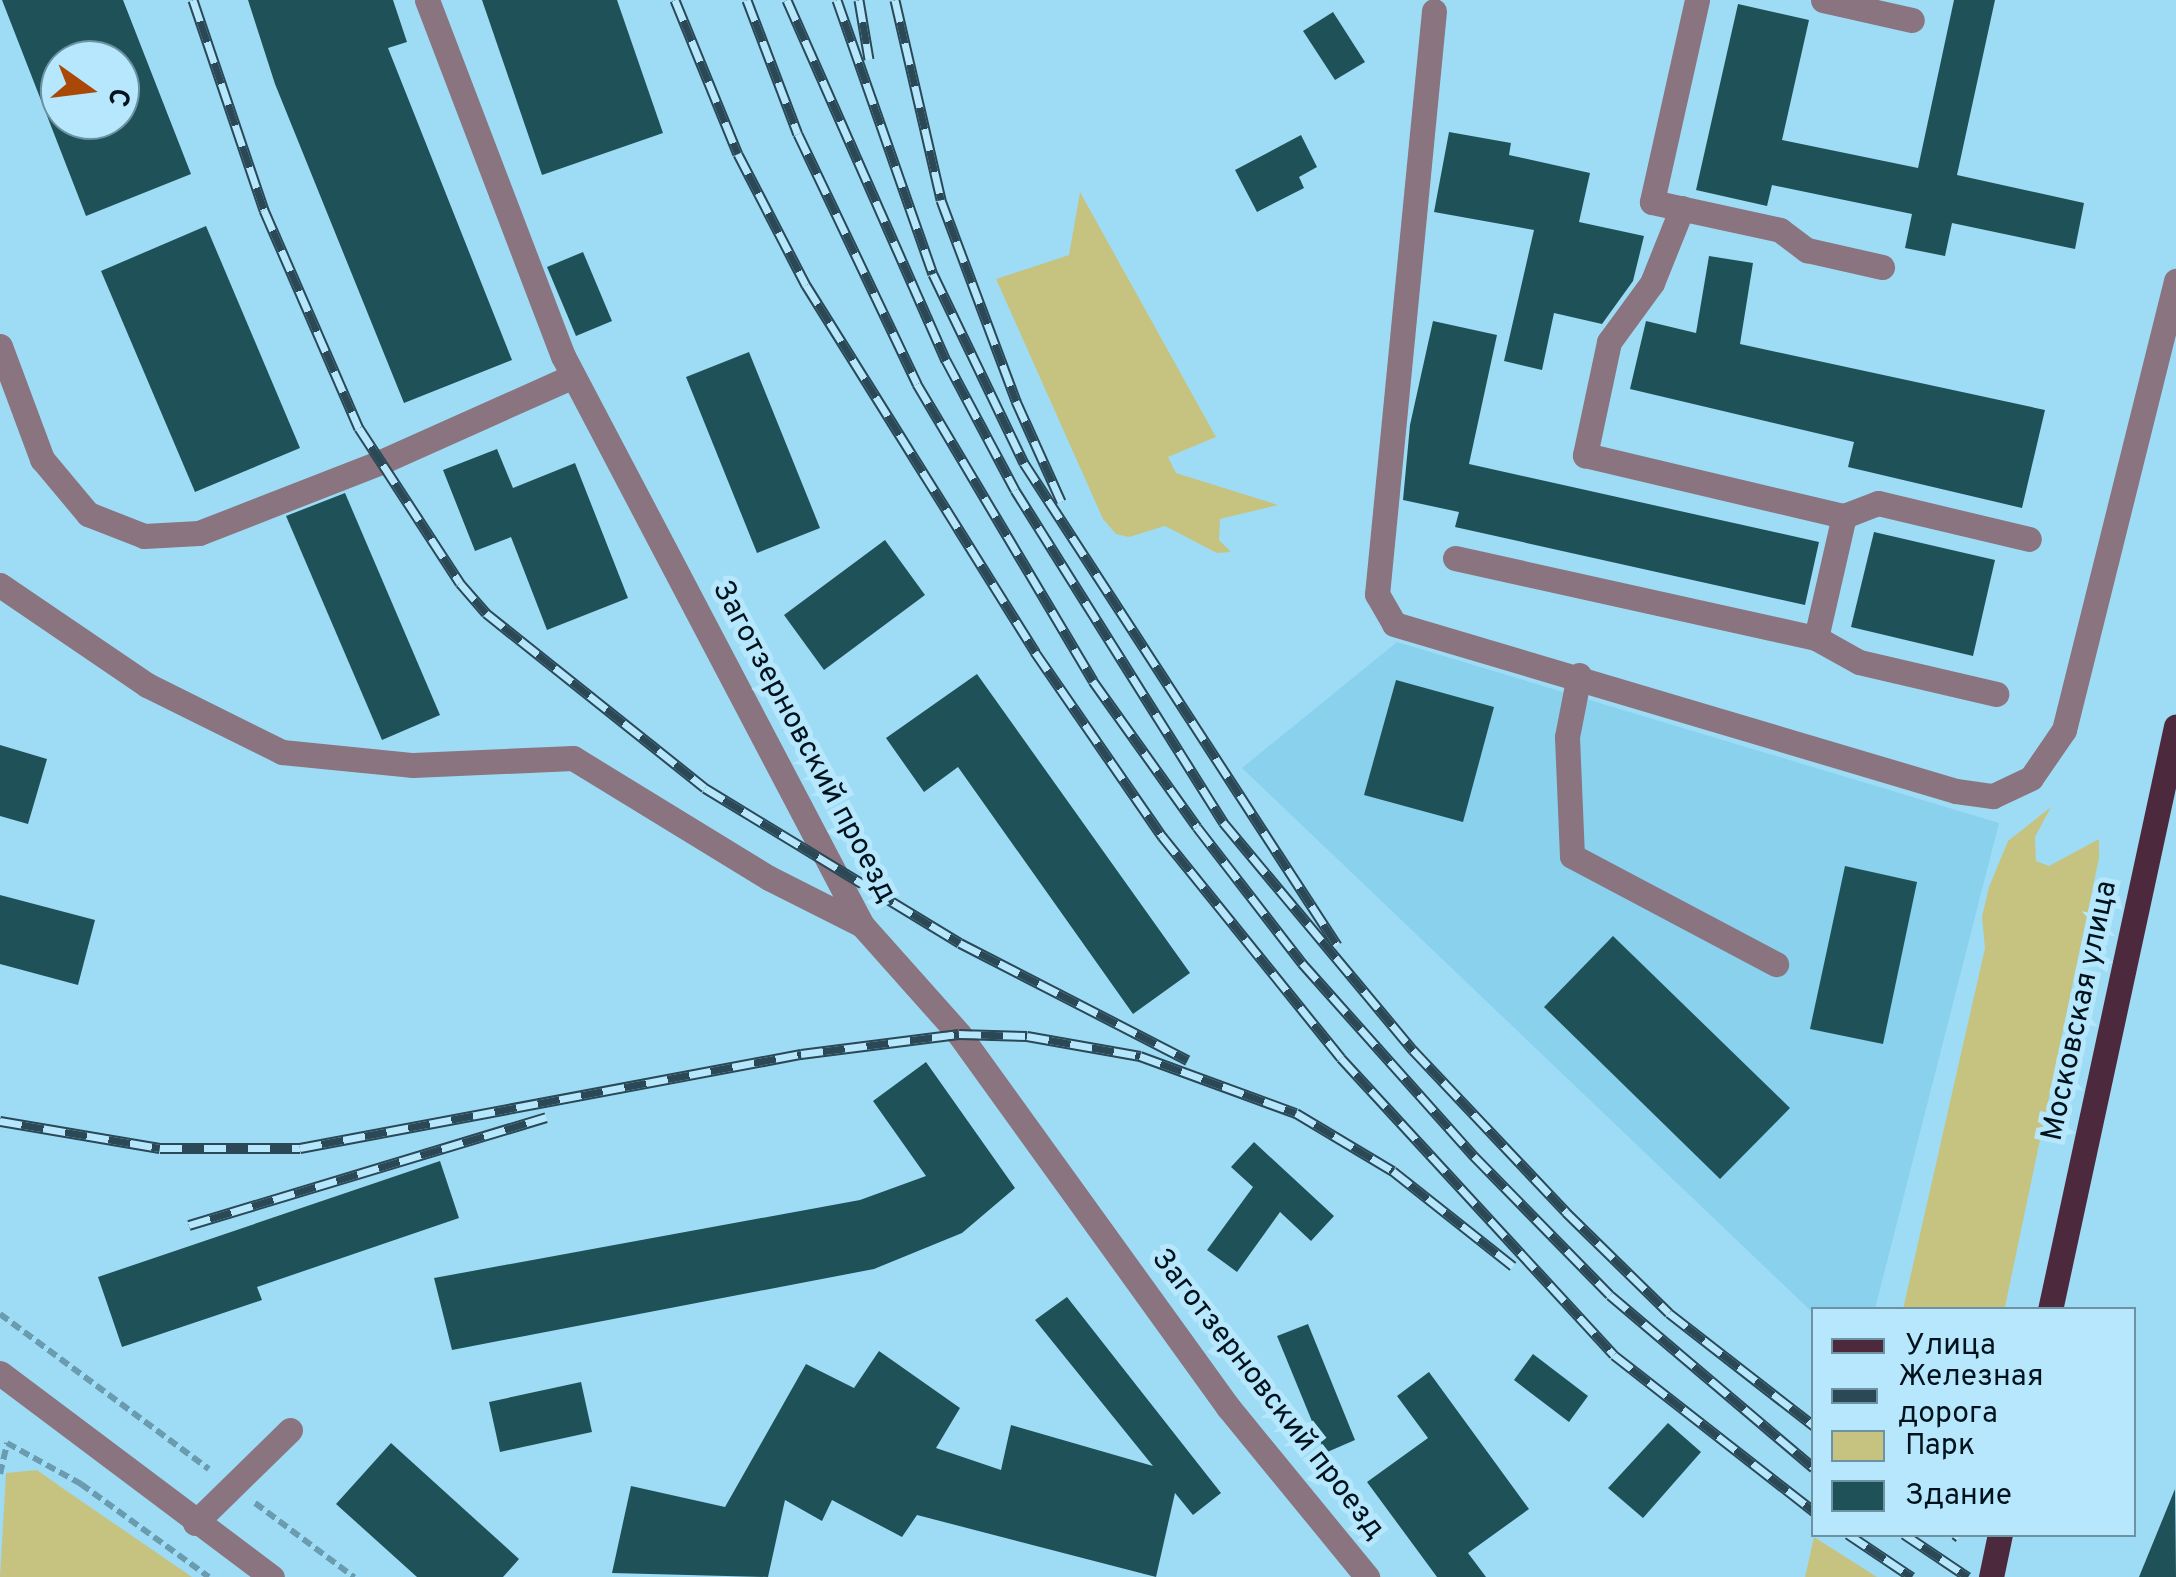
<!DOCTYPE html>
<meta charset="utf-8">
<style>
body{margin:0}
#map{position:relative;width:2176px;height:1577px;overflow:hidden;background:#9edcf6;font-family:Overpass,sans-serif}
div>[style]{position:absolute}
.built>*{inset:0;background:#8ad1ee}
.green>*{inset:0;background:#c6c381}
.building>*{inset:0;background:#1f5258}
.path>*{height:6px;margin-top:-3px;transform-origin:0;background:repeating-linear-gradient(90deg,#6b9baf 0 10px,transparent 0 15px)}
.minor>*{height:25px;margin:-12.5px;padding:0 12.5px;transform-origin:12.5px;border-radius:12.5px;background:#8a747f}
.major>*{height:25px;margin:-12.5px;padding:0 12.5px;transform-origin:12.5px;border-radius:12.5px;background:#4d293d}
.rail>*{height:11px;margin-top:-5.5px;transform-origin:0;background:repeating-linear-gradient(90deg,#b6e7fc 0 22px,#2a4855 0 44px);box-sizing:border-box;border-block:2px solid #2a4855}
span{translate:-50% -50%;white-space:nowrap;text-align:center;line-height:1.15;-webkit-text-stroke:10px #b6e7fc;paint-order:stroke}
.street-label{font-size:30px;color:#00131c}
.legend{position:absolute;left:1811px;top:1307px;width:325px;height:230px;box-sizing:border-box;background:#b6e7fc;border:2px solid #6d92a2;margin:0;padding:12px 18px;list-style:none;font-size:30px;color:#00131c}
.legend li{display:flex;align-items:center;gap:20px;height:50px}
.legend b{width:50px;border:2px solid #6d92a2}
.north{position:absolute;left:40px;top:40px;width:100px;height:100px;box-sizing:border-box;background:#b6e7fc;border:2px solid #6d92a2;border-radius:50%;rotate:104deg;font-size:28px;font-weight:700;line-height:40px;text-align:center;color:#00131c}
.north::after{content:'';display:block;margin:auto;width:35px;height:45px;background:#aa4807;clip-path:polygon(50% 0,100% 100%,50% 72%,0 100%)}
</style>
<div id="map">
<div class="built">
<i style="clip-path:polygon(1397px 642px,1999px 823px,1875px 1309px,1813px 1313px,1242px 768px)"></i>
</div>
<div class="green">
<i style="clip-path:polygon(1080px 192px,1216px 437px,1168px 457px,1176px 473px,1278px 505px,1220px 519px,1219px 540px,1231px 552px,1217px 553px,1165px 526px,1129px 537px,1116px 534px,1103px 519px,996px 279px,1069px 255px)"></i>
<i style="clip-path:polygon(2051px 807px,2035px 837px,2036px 861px,2049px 866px,2099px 839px,2099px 858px,2005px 1307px,1903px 1309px,1985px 948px,1982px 917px,1989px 887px,2008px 841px)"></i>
<i style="clip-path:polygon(37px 1470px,61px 1487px,192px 1577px,0 1577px,6px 1473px)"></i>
<i style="clip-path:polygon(1814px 1537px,1877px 1577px,1805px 1577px)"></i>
</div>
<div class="building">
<i style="clip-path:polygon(evenodd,2px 0,123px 0,191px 174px,86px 216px,2px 0,60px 60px,120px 60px,120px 120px,60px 120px,60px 60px)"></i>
<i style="clip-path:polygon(248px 0,393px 0,407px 42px,388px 48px,512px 360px,404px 403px,275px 84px)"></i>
<i style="clip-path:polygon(482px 0,617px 0,663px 133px,542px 175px)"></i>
<i style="clip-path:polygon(1954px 0,1995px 0,1957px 175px,2084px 203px,2075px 249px,1952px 223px,1945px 256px,1905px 248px,1912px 214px,1772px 185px,1767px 206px,1696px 190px,1738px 4px,1809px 20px,1782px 140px,1918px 168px)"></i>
<i style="clip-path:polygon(1333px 12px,1365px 62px,1335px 80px,1303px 31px)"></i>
<i style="clip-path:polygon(1449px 132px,1511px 143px,1509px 155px,1590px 173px,1579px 222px,1644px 236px,1633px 281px,1602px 324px,1554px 313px,1542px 370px,1504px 361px,1534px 230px,1434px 212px)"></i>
<i style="clip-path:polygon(1301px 135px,1317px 167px,1299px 177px,1304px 188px,1257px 212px,1235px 170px)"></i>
<i style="clip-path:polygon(206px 226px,300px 448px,195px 492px,101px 271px)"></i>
<i style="clip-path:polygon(583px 252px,612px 321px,576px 336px,547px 267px)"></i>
<i style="clip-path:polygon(1709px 256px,1753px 263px,1740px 344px,2045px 410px,2022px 508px,1848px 467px,1854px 442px,1630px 389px,1646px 321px,1696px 333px)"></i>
<i style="clip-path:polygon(1433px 321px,1497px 335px,1469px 464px,1819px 542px,1805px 605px,1455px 527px,1459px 512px,1403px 500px,1410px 425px)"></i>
<i style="clip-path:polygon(749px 352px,820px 528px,757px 553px,686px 377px)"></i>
<i style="clip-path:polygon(497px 449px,513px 488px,575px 463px,628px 598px,547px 630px,511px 537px,475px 551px,443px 470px)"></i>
<i style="clip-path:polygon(345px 493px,440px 715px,382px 740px,286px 516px)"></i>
<i style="clip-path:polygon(1874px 532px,1995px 560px,1973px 656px,1851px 627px)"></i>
<i style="clip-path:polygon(885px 540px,925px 595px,824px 670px,784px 615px)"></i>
<i style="clip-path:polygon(977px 674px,1190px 973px,1133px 1014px,958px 767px,924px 792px,886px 738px)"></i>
<i style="clip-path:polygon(1396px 680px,1494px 707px,1463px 822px,1364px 795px)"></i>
<i style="clip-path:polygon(0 745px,47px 759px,28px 824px,0 816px)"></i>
<i style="clip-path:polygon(1845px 866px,1917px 882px,1883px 1044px,1810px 1029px)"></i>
<i style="clip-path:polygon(0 895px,95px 920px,78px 985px,0 964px)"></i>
<i style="clip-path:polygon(1613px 936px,1790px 1108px,1720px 1179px,1544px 1007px)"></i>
<i style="clip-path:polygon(926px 1062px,1015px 1188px,962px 1233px,874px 1269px,452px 1350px,434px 1278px,860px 1200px,926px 1176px,873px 1101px)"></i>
<i style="clip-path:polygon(1254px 1142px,1334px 1216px,1311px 1241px,1280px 1212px,1237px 1272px,1207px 1250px,1253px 1187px,1231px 1167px)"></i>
<i style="clip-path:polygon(440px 1161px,459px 1218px,257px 1287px,262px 1300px,122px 1347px,98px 1277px)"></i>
<i style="clip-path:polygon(1067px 1297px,1221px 1493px,1193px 1515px,1175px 1493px,1156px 1577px,917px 1515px,902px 1537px,832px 1500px,822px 1521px,785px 1500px,768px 1577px,612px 1573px,631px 1486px,725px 1507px,806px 1364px,854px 1388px,879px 1351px,960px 1408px,936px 1448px,1001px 1470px,1011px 1425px,1153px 1466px,1035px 1320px)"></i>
<i style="clip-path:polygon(1308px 1324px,1355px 1440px,1325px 1453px,1277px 1336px)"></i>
<i style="clip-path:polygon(1533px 1354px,1588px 1396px,1569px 1422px,1514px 1380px)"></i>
<i style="clip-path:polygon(1429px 1372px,1529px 1509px,1468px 1553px,1486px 1577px,1437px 1577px,1367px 1482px,1428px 1438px,1397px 1396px)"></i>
<i style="clip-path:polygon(581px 1382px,592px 1432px,500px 1452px,489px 1402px)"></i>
<i style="clip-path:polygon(1668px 1423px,1701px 1452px,1643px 1518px,1608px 1488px)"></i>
<i style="clip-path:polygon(391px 1443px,519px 1559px,503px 1577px,417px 1577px,336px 1504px)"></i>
<i style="clip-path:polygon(2175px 1489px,2176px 1577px,2139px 1577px)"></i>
</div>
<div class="path">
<i style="left:0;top:1314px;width:260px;rotate:36.6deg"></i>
<i style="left:0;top:1474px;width:32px;rotate:-77deg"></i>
<i style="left:7px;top:1443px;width:85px;rotate:29deg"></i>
<i style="left:81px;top:1484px;width:158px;rotate:36deg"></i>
<i style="left:255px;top:1503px;width:124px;rotate:36.8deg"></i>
</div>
<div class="minor">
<i style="left:427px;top:0;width:381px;rotate:69.1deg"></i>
<i style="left:563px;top:356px;width:643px;rotate:62.28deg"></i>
<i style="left:862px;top:925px;width:146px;rotate:48.3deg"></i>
<i style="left:959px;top:1034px;width:460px;rotate:54.2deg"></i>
<i style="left:1228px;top:1407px;width:220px;rotate:50.7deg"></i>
<i style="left:1697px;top:0;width:207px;rotate:102.6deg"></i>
<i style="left:1652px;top:202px;width:131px;rotate:12.3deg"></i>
<i style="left:1780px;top:230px;width:34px;rotate:37deg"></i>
<i style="left:1807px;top:250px;width:77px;rotate:12.8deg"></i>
<i style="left:1823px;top:0;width:91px;rotate:12.7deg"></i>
<i style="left:1434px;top:11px;width:586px;rotate:95.58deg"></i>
<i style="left:1377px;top:594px;width:34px;rotate:60deg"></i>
<i style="left:1394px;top:624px;width:586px;rotate:16.55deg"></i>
<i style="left:1956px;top:791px;width:37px;rotate:8deg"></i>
<i style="left:1993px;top:796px;width:42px;rotate:-25.3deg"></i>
<i style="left:2031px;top:778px;width:58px;rotate:-55.5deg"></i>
<i style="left:2064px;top:730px;width:463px;rotate:-76deg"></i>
<i style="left:1682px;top:208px;width:81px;rotate:111.8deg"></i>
<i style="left:1652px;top:283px;width:73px;rotate:126.1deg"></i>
<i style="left:1609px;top:342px;width:116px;rotate:102deg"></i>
<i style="left:1585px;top:455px;width:266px;rotate:13.3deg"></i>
<i style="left:1844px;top:516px;width:36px;rotate:-21deg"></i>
<i style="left:1878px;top:503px;width:155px;rotate:13.4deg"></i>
<i style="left:0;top:346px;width:121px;rotate:69.6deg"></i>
<i style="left:42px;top:459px;width:72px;rotate:50.1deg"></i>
<i style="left:88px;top:514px;width:60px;rotate:21.4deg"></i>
<i style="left:144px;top:536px;width:55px;rotate:-3.1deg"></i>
<i style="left:199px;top:533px;width:195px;rotate:-21.3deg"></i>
<i style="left:381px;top:462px;width:210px;rotate:-24.1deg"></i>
<i style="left:1455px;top:558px;width:370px;rotate:12.5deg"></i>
<i style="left:1816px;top:638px;width:125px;rotate:-77.1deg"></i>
<i style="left:0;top:585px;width:178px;rotate:34.2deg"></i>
<i style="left:147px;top:685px;width:151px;rotate:26.4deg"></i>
<i style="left:282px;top:752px;width:132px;rotate:5.7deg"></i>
<i style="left:413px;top:765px;width:160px;rotate:-2.5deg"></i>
<i style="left:573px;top:758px;width:230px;rotate:31.5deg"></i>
<i style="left:769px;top:878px;width:104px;rotate:26.8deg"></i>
<i style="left:1816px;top:638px;width:49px;rotate:29.2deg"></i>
<i style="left:1859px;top:662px;width:141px;rotate:13.1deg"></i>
<i style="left:1579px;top:675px;width:63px;rotate:101deg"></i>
<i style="left:1567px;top:737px;width:119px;rotate:87.6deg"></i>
<i style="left:1572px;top:856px;width:231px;rotate:27.9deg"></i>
<i style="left:0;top:1373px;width:340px;rotate:36.9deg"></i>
<i style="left:195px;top:1523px;width:133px;rotate:-44.4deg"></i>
</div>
<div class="major">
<i style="left:2050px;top:1310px;width:597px;rotate:-77.82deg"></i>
<i style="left:1991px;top:1577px;width:44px;rotate:-78.2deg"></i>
</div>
<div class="rail">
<i style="left:193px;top:0;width:222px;rotate:71.3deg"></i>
<i style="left:264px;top:210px;width:238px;rotate:66.5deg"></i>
<i style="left:359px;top:428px;width:185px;rotate:56.9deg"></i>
<i style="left:460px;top:583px;width:40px;rotate:49deg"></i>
<i style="left:486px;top:613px;width:280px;rotate:38.6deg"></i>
<i style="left:705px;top:788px;width:298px;rotate:31.3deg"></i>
<i style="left:960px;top:943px;width:256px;rotate:27.2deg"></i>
<i style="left:675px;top:0;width:166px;rotate:67.8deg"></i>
<i style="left:738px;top:154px;width:148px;rotate:62.6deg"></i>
<i style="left:806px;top:285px;width:433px;rotate:58deg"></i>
<i style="left:1035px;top:652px;width:224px;rotate:55.4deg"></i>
<i style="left:1162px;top:836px;width:285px;rotate:51.1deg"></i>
<i style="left:1341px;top:1058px;width:403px;rotate:47.4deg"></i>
<i style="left:1614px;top:1355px;width:254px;rotate:38deg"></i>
<i style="left:747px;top:0;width:143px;rotate:69.2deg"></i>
<i style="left:798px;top:134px;width:277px;rotate:64.5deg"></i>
<i style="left:917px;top:384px;width:345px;rotate:59.3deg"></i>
<i style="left:1093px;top:681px;width:179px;rotate:54.5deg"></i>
<i style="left:1197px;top:827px;width:172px;rotate:52.3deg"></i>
<i style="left:1302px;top:963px;width:259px;rotate:48.3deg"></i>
<i style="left:1474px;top:1156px;width:194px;rotate:45.6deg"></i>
<i style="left:1610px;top:1295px;width:267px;rotate:40.3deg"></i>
<i style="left:787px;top:0;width:394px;rotate:66.2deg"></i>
<i style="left:946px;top:360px;width:147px;rotate:62deg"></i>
<i style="left:1015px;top:490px;width:392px;rotate:57.9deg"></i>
<i style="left:1223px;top:822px;width:297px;rotate:50.2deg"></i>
<i style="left:1413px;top:1050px;width:223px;rotate:46.6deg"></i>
<i style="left:1566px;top:1212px;width:144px;rotate:44.4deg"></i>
<i style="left:1669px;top:1313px;width:184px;rotate:37.9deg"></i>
<i style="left:837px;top:0;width:290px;rotate:70.7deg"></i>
<i style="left:933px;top:274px;width:210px;rotate:64.3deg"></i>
<i style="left:1024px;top:463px;width:575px;rotate:57deg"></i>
<i style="left:859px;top:0;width:60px;rotate:80.4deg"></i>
<i style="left:895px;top:0;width:205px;rotate:77deg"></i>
<i style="left:941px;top:200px;width:215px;rotate:69.5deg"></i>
<i style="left:1016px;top:401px;width:110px;rotate:65.8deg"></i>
<i style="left:0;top:1121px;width:162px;rotate:9.6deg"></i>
<i style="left:160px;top:1148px;width:140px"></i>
<i style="left:300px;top:1148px;width:510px;rotate:-10.63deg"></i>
<i style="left:801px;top:1054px;width:159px;rotate:-7.2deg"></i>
<i style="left:959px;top:1034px;width:68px;rotate:1.7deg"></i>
<i style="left:1027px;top:1036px;width:115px;rotate:10deg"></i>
<i style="left:1140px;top:1056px;width:166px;rotate:20.1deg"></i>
<i style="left:1296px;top:1113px;width:113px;rotate:30.9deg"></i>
<i style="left:1393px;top:1171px;width:153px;rotate:38.4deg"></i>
<i style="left:189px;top:1225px;width:373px;rotate:-16.8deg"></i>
<i style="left:1848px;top:1534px;width:77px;rotate:33.9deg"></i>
<i style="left:1904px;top:1534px;width:77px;rotate:33.9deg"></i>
<i style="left:1955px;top:1534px;width:5px;rotate:37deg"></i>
</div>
<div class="street-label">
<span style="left:803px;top:742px;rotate:62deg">Заготзерновский проезд</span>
<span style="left:2081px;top:1011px;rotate:-78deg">Московская улица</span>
<span style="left:1267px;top:1395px;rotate:52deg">Заготзерновский проезд</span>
</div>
<ul class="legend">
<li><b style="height:12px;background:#4d293d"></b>Улица</li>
<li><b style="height:12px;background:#2a4855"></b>Железная дорога</li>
<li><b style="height:28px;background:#c6c381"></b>Парк</li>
<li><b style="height:28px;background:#1f5258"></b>Здание</li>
</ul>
<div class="north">С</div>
</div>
